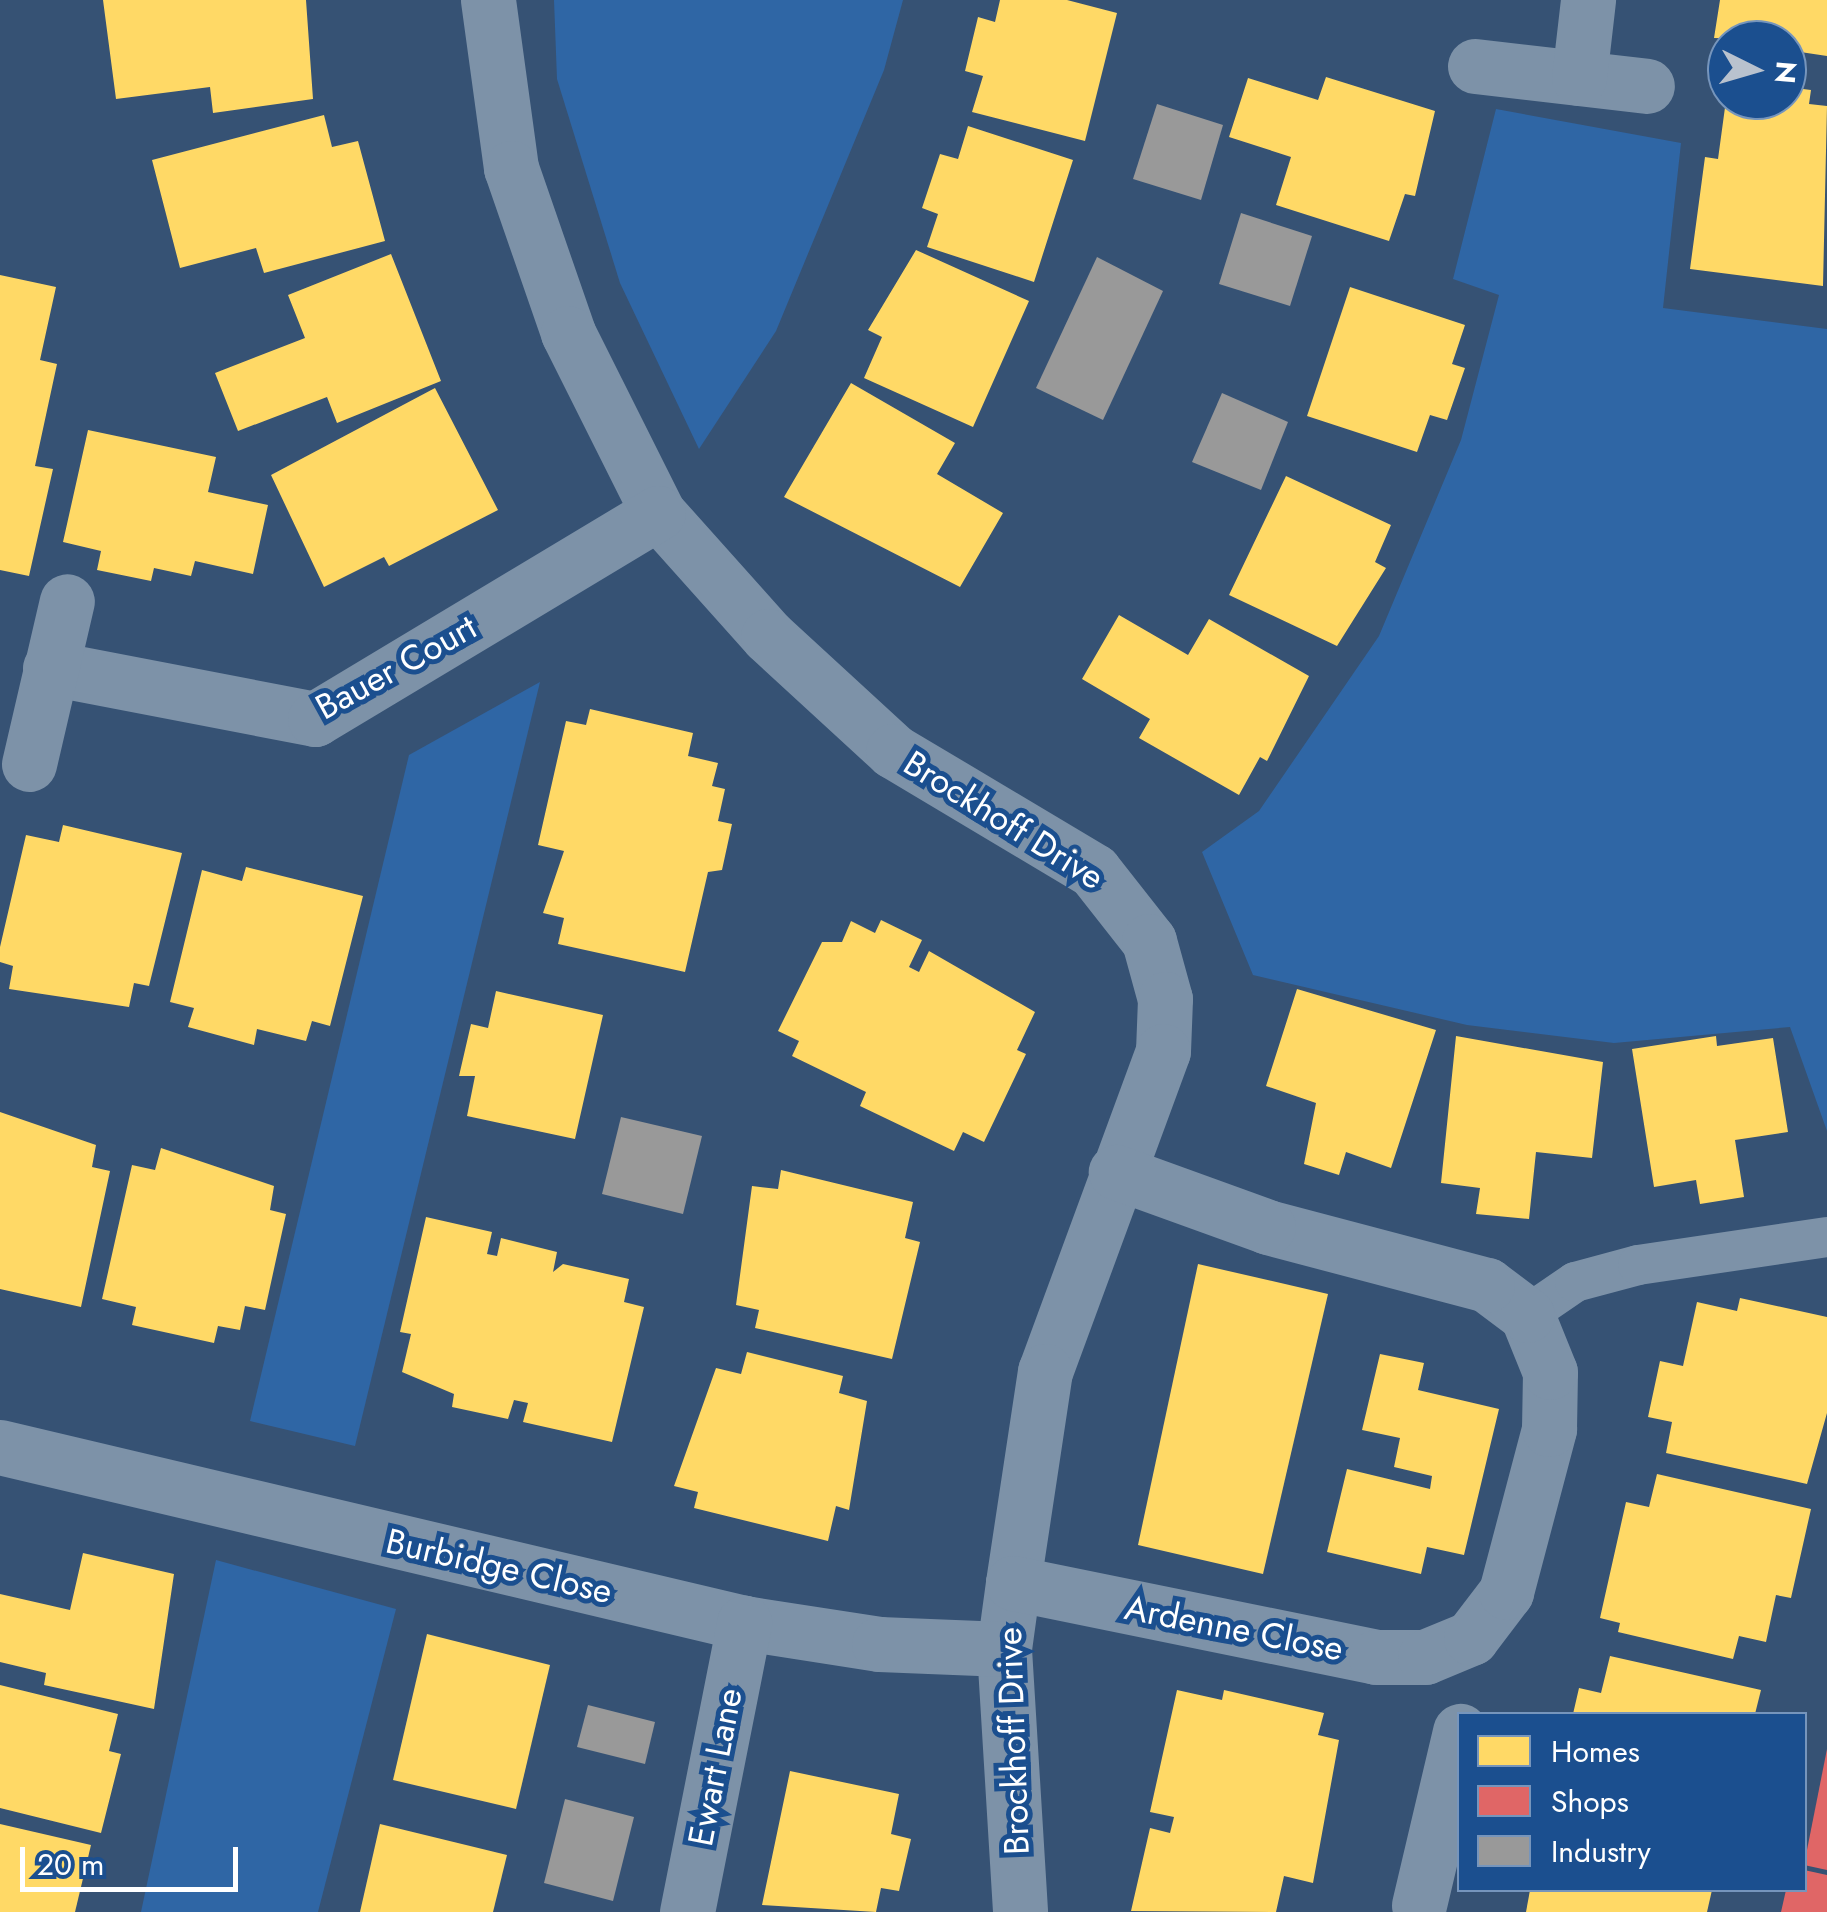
<!DOCTYPE html>
<style>
body{margin:0}
#map{position:relative;width:1827px;height:1912px;overflow:hidden;background:#365274;font-family:Jost,sans-serif}
div>[style]{position:absolute}
.green>*{inset:0;background:#2f66a5}
.homes>*{inset:0;background:#ffd966}
.shops>*{inset:0;background:#e06666}
.industry>*{inset:0;background:#999}
.service>*{height:40px;margin:-20px;padding:0 20px;transform-origin:20px;border-radius:20px;background:#7d92a8}
.minor>*{height:55px;margin:-27.5px;padding:0 27.5px;transform-origin:27.5px;border-radius:27.5px;background:#7d92a8}
span{translate:-50% -50%;white-space:nowrap;text-align:center;line-height:1.15;-webkit-text-stroke:10px #1b4f8f;paint-order:stroke}
.street-label{font-size:35px;color:#fff}
.legend{position:absolute;left:1457px;top:1712px;width:350px;height:180px;box-sizing:border-box;background:#1b4f8f;border:2px solid #7695bc;margin:0;padding:12px 18px;list-style:none;font-size:30px;color:#fff}
.legend li{display:flex;align-items:center;gap:20px;height:50px}
.legend b{width:50px;border:2px solid #7695bc}
.north{position:absolute;left:1707px;top:20px;width:100px;height:100px;box-sizing:border-box;background:#1b4f8f;border:2px solid #7695bc;border-radius:50%;rotate:95deg;font-size:28px;font-weight:700;line-height:40px;text-align:center;color:#fff}
.north::after{content:'';display:block;margin:auto;width:35px;height:45px;background:#b9c2ce;clip-path:polygon(50% 0,100% 100%,50% 72%,0 100%)}
.scale{position:absolute;left:20px;top:1847px;width:218px;height:45px;box-sizing:border-box;border:5px solid #fff;border-top:0;padding-left:12px;font-size:30px;line-height:35px;white-space:nowrap;color:#fff;-webkit-text-stroke:8px #1b4f8f;paint-order:stroke}
</style>
<div id="map">
<div class="green">
<i style="clip-path:polygon(554px 0,903px 0,884px 70px,776px 331px,699px 449px,620px 283px,557px 79px)"></i>
<i style="clip-path:polygon(1496px 109px,1681px 143px,1663px 308px,1827px 329px,1827px 1131px,1790px 1027px,1614px 1043px,1467px 1025px,1253px 975px,1202px 852px,1259px 811px,1379px 636px,1461px 440px,1499px 295px,1453px 279px)"></i>
<i style="clip-path:polygon(540px 682px,355px 1446px,250px 1421px,409px 755px)"></i>
<i style="clip-path:polygon(216px 1560px,396px 1609px,318px 1912px,141px 1912px)"></i>
</div>
<div class="homes">
<i style="clip-path:polygon(103px 0,306px 0,313px 99px,213px 113px,210px 87px,116px 99px)"></i>
<i style="clip-path:polygon(1000px 0,1067px 0,1117px 13px,1085px 141px,972px 112px,983px 76px,965px 71px,978px 17px,995px 22px)"></i>
<i style="clip-path:polygon(1720px 0,1827px 0,1827px 56px,1787px 50px,1787px 40px,1714px 38px)"></i>
<i style="clip-path:polygon(1326px 77px,1435px 111px,1415px 196px,1405px 194px,1389px 241px,1276px 205px,1291px 157px,1229px 137px,1248px 78px,1318px 100px)"></i>
<i style="clip-path:polygon(1787px 87px,1811px 90px,1809px 104px,1827px 106px,1823px 286px,1690px 269px,1705px 157px,1718px 159px,1726px 100px,1787px 100px)"></i>
<i style="clip-path:polygon(324px 115px,332px 147px,358px 141px,385px 241px,264px 273px,256px 248px,180px 268px,152px 160px)"></i>
<i style="clip-path:polygon(968px 126px,1073px 160px,1034px 282px,927px 247px,938px 214px,922px 208px,940px 154px,958px 159px)"></i>
<i style="clip-path:polygon(916px 250px,1029px 301px,973px 427px,864px 378px,882px 337px,868px 330px)"></i>
<i style="clip-path:polygon(391px 254px,441px 381px,337px 423px,327px 397px,238px 431px,215px 373px,305px 338px,288px 295px)"></i>
<i style="clip-path:polygon(0 275px,56px 287px,40px 360px,57px 364px,35px 466px,53px 469px,29px 576px,0 570px)"></i>
<i style="clip-path:polygon(1350px 287px,1465px 325px,1452px 364px,1465px 368px,1447px 420px,1430px 415px,1417px 452px,1307px 416px)"></i>
<i style="clip-path:polygon(851px 383px,955px 443px,937px 474px,1003px 513px,960px 587px,784px 497px)"></i>
<i style="clip-path:polygon(435px 388px,498px 510px,389px 566px,384px 557px,324px 587px,271px 475px)"></i>
<i style="clip-path:polygon(88px 430px,216px 457px,208px 492px,268px 505px,253px 574px,195px 561px,191px 576px,154px 568px,151px 581px,97px 570px,101px 551px,63px 542px)"></i>
<i style="clip-path:polygon(1286px 476px,1391px 525px,1375px 562px,1386px 568px,1337px 646px,1229px 595px)"></i>
<i style="clip-path:polygon(1119px 615px,1188px 655px,1209px 619px,1309px 676px,1267px 761px,1260px 757px,1239px 795px,1139px 738px,1150px 719px,1082px 679px)"></i>
<i style="clip-path:polygon(590px 709px,693px 733px,688px 756px,718px 763px,712px 786px,725px 789px,718px 821px,732px 824px,722px 870px,708px 872px,685px 972px,558px 944px,564px 918px,543px 913px,564px 851px,538px 845px,566px 721px,586px 725px)"></i>
<i style="clip-path:polygon(63px 825px,182px 853px,149px 986px,134px 983px,129px 1007px,9px 989px,13px 966px,0 962px,0 947px,26px 835px,59px 842px)"></i>
<i style="clip-path:polygon(246px 867px,363px 896px,330px 1026px,312px 1021px,306px 1041px,257px 1029px,254px 1045px,188px 1027px,194px 1008px,170px 1002px,202px 870px,242px 881px)"></i>
<i style="clip-path:polygon(881px 920px,922px 940px,909px 967px,919px 972px,929px 951px,1035px 1012px,1017px 1050px,1026px 1054px,984px 1142px,963px 1132px,954px 1151px,860px 1106px,866px 1092px,792px 1056px,799px 1041px,778px 1031px,822px 942px,842px 942px,851px 921px,875px 933px)"></i>
<i style="clip-path:polygon(1297px 989px,1436px 1030px,1391px 1168px,1346px 1152px,1339px 1175px,1304px 1164px,1316px 1103px,1266px 1086px)"></i>
<i style="clip-path:polygon(496px 991px,603px 1015px,575px 1139px,467px 1116px,475px 1076px,459px 1076px,471px 1024px,488px 1028px)"></i>
<i style="clip-path:polygon(1456px 1036px,1603px 1062px,1592px 1158px,1536px 1152px,1529px 1219px,1476px 1214px,1480px 1188px,1441px 1183px)"></i>
<i style="clip-path:polygon(1716px 1036px,1717px 1046px,1773px 1038px,1788px 1132px,1735px 1140px,1744px 1197px,1700px 1204px,1696px 1180px,1654px 1187px,1632px 1049px)"></i>
<i style="clip-path:polygon(0 1112px,96px 1145px,92px 1167px,110px 1171px,81px 1307px,0 1289px)"></i>
<i style="clip-path:polygon(161px 1148px,274px 1186px,270px 1210px,286px 1214px,265px 1310px,245px 1306px,240px 1330px,218px 1326px,214px 1343px,132px 1325px,136px 1307px,102px 1299px,132px 1165px,155px 1170px)"></i>
<i style="clip-path:polygon(781px 1170px,913px 1202px,905px 1238px,920px 1242px,892px 1359px,755px 1328px,759px 1310px,736px 1305px,752px 1186px,778px 1189px)"></i>
<i style="clip-path:polygon(426px 1217px,492px 1232px,487px 1254px,497px 1256px,501px 1238px,557px 1252px,553px 1272px,563px 1264px,629px 1279px,624px 1302px,644px 1307px,612px 1442px,523px 1422px,528px 1403px,514px 1400px,508px 1419px,452px 1407px,454px 1394px,402px 1372px,411px 1334px,400px 1332px)"></i>
<i style="clip-path:polygon(1198px 1264px,1328px 1294px,1263px 1574px,1138px 1545px)"></i>
<i style="clip-path:polygon(1740px 1298px,1827px 1317px,1827px 1413px,1807px 1484px,1666px 1453px,1672px 1422px,1648px 1417px,1660px 1361px,1683px 1366px,1697px 1302px,1737px 1311px)"></i>
<i style="clip-path:polygon(747px 1352px,843px 1376px,839px 1393px,867px 1401px,849px 1510px,836px 1506px,828px 1541px,694px 1508px,698px 1492px,674px 1486px,716px 1368px,741px 1374px)"></i>
<i style="clip-path:polygon(1380px 1354px,1424px 1363px,1418px 1390px,1499px 1409px,1464px 1555px,1427px 1547px,1421px 1574px,1327px 1552px,1347px 1469px,1430px 1489px,1432px 1476px,1394px 1467px,1400px 1438px,1362px 1430px)"></i>
<i style="clip-path:polygon(1657px 1474px,1811px 1509px,1791px 1598px,1776px 1595px,1766px 1642px,1739px 1636px,1733px 1659px,1618px 1632px,1620px 1623px,1600px 1618px,1626px 1502px,1649px 1507px)"></i>
<i style="clip-path:polygon(83px 1553px,174px 1574px,154px 1709px,44px 1685px,46px 1673px,0 1662px,0 1594px,70px 1610px)"></i>
<i style="clip-path:polygon(427px 1634px,550px 1665px,516px 1809px,393px 1780px)"></i>
<i style="clip-path:polygon(1610px 1656px,1761px 1690px,1755px 1714px,1573px 1714px,1579px 1688px,1601px 1693px)"></i>
<i style="clip-path:polygon(0 1685px,118px 1714px,109px 1751px,121px 1754px,101px 1833px,0 1808px)"></i>
<i style="clip-path:polygon(1177px 1690px,1222px 1700px,1224px 1690px,1324px 1713px,1318px 1735px,1339px 1740px,1313px 1883px,1284px 1876px,1276px 1912px,1131px 1911px,1150px 1828px,1170px 1833px,1174px 1817px,1150px 1812px)"></i>
<i style="clip-path:polygon(790px 1771px,899px 1794px,891px 1834px,911px 1839px,899px 1891px,881px 1888px,876px 1912px,762px 1905px)"></i>
<i style="clip-path:polygon(0 1824px,91px 1845px,75px 1912px,0 1912px)"></i>
<i style="clip-path:polygon(380px 1824px,507px 1855px,493px 1912px,360px 1912px)"></i>
<i style="clip-path:polygon(1530px 1890px,1712px 1890px,1707px 1912px,1526px 1912px)"></i>
</div>
<div class="shops">
<i style="clip-path:polygon(1827px 1749px,1827px 1870px,1804px 1865px)"></i>
<i style="clip-path:polygon(1804px 1870px,1827px 1875px,1827px 1912px,1781px 1912px,1786px 1890px,1804px 1890px)"></i>
</div>
<div class="industry">
<i style="clip-path:polygon(1157px 104px,1223px 125px,1201px 200px,1133px 179px)"></i>
<i style="clip-path:polygon(1241px 213px,1312px 236px,1290px 306px,1219px 284px)"></i>
<i style="clip-path:polygon(1097px 257px,1163px 291px,1103px 420px,1036px 388px)"></i>
<i style="clip-path:polygon(1222px 393px,1288px 422px,1261px 490px,1192px 462px)"></i>
<i style="clip-path:polygon(621px 1117px,702px 1136px,683px 1214px,602px 1194px)"></i>
<i style="clip-path:polygon(588px 1705px,655px 1722px,645px 1764px,577px 1747px)"></i>
<i style="clip-path:polygon(565px 1799px,634px 1817px,613px 1901px,544px 1883px)"></i>
</div>
<div class="service">
<i style="left:1527px;top:1315px;width:58px;rotate:-34.5deg"></i>
<i style="left:1575px;top:1282px;width:65px;rotate:-15.1deg"></i>
<i style="left:1638px;top:1265px;width:191px;rotate:-8.4deg"></i>
</div>
<div class="minor">
<i style="left:488px;top:0;width:170px;rotate:82.2deg"></i>
<i style="left:511px;top:168px;width:175px;rotate:70.9deg"></i>
<i style="left:568px;top:333px;width:201px;rotate:63.4deg"></i>
<i style="left:658px;top:513px;width:165px;rotate:48.2deg"></i>
<i style="left:768px;top:636px;width:170px;rotate:42.6deg"></i>
<i style="left:893px;top:751px;width:234px;rotate:30.8deg"></i>
<i style="left:1094px;top:871px;width:89px;rotate:51.8deg"></i>
<i style="left:1149px;top:941px;width:60px;rotate:74.6deg"></i>
<i style="left:1165px;top:999px;width:52px;rotate:92.2deg"></i>
<i style="left:1163px;top:1051px;width:341px;rotate:110.2deg"></i>
<i style="left:1045px;top:1371px;width:214px;rotate:98.6deg"></i>
<i style="left:1013px;top:1583px;width:67px;rotate:97.8deg"></i>
<i style="left:1004px;top:1649px;width:263px;rotate:86.5deg"></i>
<i style="left:1475px;top:66px;width:173px;rotate:6.6deg"></i>
<i style="left:1579px;top:78px;width:79px;rotate:-83.4deg"></i>
<i style="left:50px;top:668px;width:270px;rotate:10.9deg"></i>
<i style="left:315px;top:719px;width:400px;rotate:-31deg"></i>
<i style="left:29px;top:764px;width:167px;rotate:-76.9deg"></i>
<i style="left:0;top:1447px;width:765px;rotate:13.31deg"></i>
<i style="left:744px;top:1623px;width:137px;rotate:8.8deg"></i>
<i style="left:879px;top:1644px;width:125px;rotate:2.3deg"></i>
<i style="left:1013px;top:1583px;width:370px;rotate:11.5deg"></i>
<i style="left:1376px;top:1657px;width:49px"></i>
<i style="left:1425px;top:1657px;width:50px;rotate:-22.4deg"></i>
<i style="left:1471px;top:1638px;width:58px;rotate:-52.7deg"></i>
<i style="left:1506px;top:1592px;width:169px;rotate:-75.2deg"></i>
<i style="left:1549px;top:1429px;width:57px;rotate:-89deg"></i>
<i style="left:1550px;top:1372px;width:61px;rotate:-112deg"></i>
<i style="left:1527px;top:1315px;width:50px;rotate:-143.1deg"></i>
<i style="left:1487px;top:1285px;width:227px;rotate:-165.2deg"></i>
<i style="left:1268px;top:1227px;width:162px;rotate:-160.1deg"></i>
<i style="left:1419px;top:1905px;width:179px;rotate:-76.7deg"></i>
<i style="left:687px;top:1912px;width:295px;rotate:-78.8deg"></i>
</div>
<div class="street-label">
<span style="left:396px;top:667px;rotate:-29deg">Bauer Court</span>
<span style="left:1004px;top:820px;rotate:32deg">Brockhoff Drive</span>
<span style="left:499px;top:1566px;rotate:13deg">Burbidge Close</span>
<span style="left:1234px;top:1628px;rotate:11deg">Ardenne Close</span>
<span style="left:1013px;top:1741px;rotate:-92deg">Brockhoff Drive</span>
<span style="left:715px;top:1767px;rotate:-79deg">Ewart Lane</span>
</div>
<ul class="legend">
<li><b style="height:28px;background:#ffd966"></b>Homes</li>
<li><b style="height:28px;background:#e06666"></b>Shops</li>
<li><b style="height:28px;background:#999"></b>Industry</li>
</ul>
<div class="north">N</div>
<div class="scale">20 m</div>
</div>
